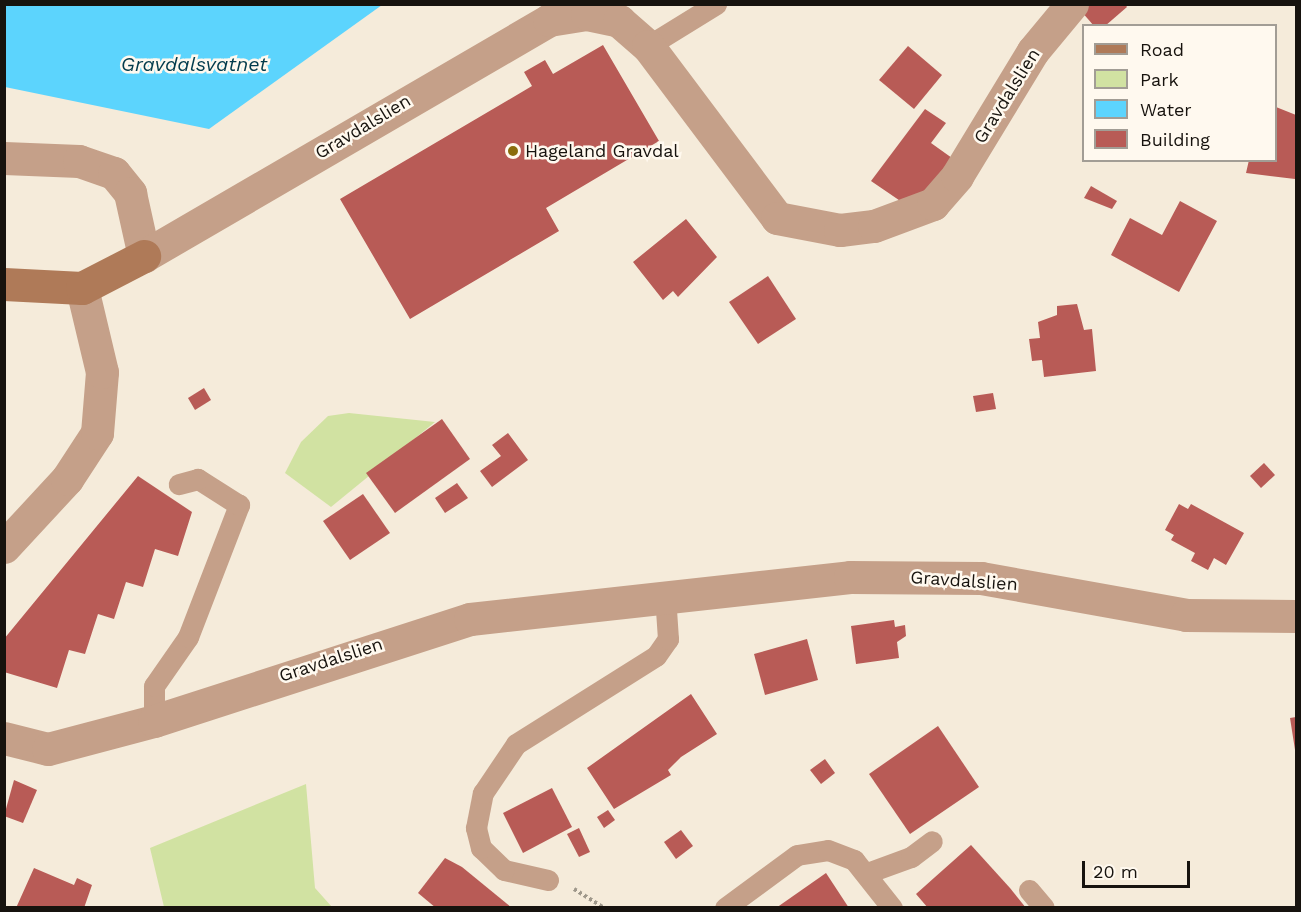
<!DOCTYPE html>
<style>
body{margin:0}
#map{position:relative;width:1301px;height:912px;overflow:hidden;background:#f5ebda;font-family:"Work Sans",sans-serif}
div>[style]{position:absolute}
.green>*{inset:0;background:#d1e2a2}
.water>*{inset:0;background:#5cd4fd}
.building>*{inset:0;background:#b85b56}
.path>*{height:4px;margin-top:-2px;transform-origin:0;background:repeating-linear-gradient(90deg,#9f988b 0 3px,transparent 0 6px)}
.service>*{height:21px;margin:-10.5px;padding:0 10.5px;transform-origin:10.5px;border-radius:10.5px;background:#c5a089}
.minor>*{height:33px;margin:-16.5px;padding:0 16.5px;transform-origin:16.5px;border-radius:16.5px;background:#c5a089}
.secondary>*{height:33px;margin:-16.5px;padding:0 16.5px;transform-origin:16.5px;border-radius:16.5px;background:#af7a58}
.dots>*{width:16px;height:16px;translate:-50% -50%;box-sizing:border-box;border:3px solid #fff9ef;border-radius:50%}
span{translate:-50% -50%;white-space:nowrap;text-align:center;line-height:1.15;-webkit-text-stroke:5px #fff9ef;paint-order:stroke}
.street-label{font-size:18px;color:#17130e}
.poi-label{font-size:18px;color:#17130e}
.left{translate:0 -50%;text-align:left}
.water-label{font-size:20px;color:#023b4c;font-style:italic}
.frame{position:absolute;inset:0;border:6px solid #17130e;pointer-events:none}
.legend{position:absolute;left:1082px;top:24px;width:195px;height:138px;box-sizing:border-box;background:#fff9ef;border:2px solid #a29d95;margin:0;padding:8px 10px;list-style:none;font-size:18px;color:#17130e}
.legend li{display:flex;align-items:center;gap:12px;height:30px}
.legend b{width:30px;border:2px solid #a29d95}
.scale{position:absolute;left:1082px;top:861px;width:108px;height:27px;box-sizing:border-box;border:3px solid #17130e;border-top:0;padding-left:8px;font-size:18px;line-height:21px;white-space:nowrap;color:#17130e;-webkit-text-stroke:4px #fff9ef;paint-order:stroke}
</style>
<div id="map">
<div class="green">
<i style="clip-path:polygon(349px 413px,435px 422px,331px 507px,285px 473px,301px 442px,328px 416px)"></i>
<i style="clip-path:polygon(306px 784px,315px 888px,332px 907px,164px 907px,150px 848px)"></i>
</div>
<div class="water">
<i style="clip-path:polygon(4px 5px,5px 4px,382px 5px,209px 129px,5px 87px)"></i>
</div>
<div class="building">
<i style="clip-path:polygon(1088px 4px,1125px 4px,1127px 7px,1105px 26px,1094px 26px,1081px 11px)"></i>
<i style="clip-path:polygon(603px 45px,659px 141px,546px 208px,559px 231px,410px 319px,340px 199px,532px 86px,524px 72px,545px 60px,553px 74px)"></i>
<i style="clip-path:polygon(908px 46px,942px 75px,914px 109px,879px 80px)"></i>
<i style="clip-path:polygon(1276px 107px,1296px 115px,1295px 179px,1246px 173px,1249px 160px,1276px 160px)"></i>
<i style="clip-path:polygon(925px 109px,946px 123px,931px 143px,952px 158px,915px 211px,871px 181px)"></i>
<i style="clip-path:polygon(1091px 186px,1117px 201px,1112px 209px,1084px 198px)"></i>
<i style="clip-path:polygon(1180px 201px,1217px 221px,1179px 292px,1111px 255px,1130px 218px,1162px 235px)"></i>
<i style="clip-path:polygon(686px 219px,717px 257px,678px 297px,673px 291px,663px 300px,633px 262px)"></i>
<i style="clip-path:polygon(768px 276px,796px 319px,758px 344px,729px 302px)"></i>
<i style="clip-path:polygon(1077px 304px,1084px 330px,1092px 329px,1096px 371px,1044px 377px,1042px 360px,1032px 361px,1029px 339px,1040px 338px,1038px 322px,1057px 315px,1057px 306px)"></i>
<i style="clip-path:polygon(204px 388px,211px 400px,195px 410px,188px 398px)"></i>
<i style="clip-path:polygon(993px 393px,996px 409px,976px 412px,973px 396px)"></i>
<i style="clip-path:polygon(442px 419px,470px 459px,395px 513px,366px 473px)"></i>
<i style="clip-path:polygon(508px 433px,528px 460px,492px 487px,480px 471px,501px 456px,492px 445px)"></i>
<i style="clip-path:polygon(1264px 463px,1275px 475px,1261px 488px,1250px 476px)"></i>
<i style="clip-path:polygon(138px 476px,192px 512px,178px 556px,155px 549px,143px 587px,126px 582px,114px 619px,98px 614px,85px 654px,69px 650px,57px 688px,4px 672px,4px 639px)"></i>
<i style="clip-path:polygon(457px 483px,468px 498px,445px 513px,435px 498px)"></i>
<i style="clip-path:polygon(363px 494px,390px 533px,350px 560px,323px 521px)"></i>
<i style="clip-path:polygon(1179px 504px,1188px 509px,1191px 504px,1244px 533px,1226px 565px,1214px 558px,1208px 570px,1191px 561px,1195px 553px,1171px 540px,1174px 535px,1165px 530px)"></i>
<i style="clip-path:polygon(894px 620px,895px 627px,905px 625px,906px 636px,897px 642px,899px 658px,856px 664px,851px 626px)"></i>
<i style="clip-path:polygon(807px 639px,818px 680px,765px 695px,754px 654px)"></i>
<i style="clip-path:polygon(691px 694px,717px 734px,681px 757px,668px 770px,671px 775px,614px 809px,587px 768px)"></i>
<i style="clip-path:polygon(1296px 717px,1296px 750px,1295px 750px,1290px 718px)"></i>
<i style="clip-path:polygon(938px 726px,979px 787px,910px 834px,869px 774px)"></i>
<i style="clip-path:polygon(825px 759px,835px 773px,821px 784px,810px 770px)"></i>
<i style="clip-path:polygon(14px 780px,37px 790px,23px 823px,4px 816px)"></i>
<i style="clip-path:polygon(552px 788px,572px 827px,523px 853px,503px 813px)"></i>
<i style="clip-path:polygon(608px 810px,615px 820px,604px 828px,597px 817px)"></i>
<i style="clip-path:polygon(579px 828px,590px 852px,579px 857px,567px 834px)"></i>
<i style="clip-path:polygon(681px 830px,693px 846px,676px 859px,664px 842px)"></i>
<i style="clip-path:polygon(971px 845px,1010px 888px,1026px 908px,928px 908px,916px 894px)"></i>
<i style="clip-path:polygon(445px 858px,462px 867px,512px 908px,436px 908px,418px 893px)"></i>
<i style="clip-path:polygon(34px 868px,74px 885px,77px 878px,92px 885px,84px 908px,16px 908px)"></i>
<i style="clip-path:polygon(826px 873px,849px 908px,776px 908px)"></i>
</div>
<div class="path">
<i style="left:574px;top:889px;width:36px;rotate:32deg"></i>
</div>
<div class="service">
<i style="left:648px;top:46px;width:80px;rotate:-31.7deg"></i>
<i style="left:154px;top:721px;width:35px;rotate:-90deg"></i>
<i style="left:154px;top:686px;width:60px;rotate:-55.2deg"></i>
<i style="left:188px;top:637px;width:142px;rotate:-68.9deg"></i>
<i style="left:239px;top:505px;width:49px;rotate:-147.6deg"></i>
<i style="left:198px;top:479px;width:20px;rotate:165deg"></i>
<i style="left:867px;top:873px;width:47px;rotate:-20deg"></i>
<i style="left:911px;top:857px;width:26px;rotate:-37deg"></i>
<i style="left:548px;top:880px;width:45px;rotate:-167.2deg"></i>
<i style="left:504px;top:870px;width:32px;rotate:-136deg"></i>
<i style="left:481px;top:848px;width:21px;rotate:-104deg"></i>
<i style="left:476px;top:828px;width:36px;rotate:-79deg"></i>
<i style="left:483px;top:793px;width:59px;rotate:-56deg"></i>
<i style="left:516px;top:744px;width:165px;rotate:-32.2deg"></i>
<i style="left:656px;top:656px;width:21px;rotate:-55deg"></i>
<i style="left:668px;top:639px;width:44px;rotate:-93.9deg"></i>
<i style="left:1029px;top:890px;width:23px;rotate:50deg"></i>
<i style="left:725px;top:908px;width:89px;rotate:-36.4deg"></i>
<i style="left:797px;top:855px;width:31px;rotate:-9deg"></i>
<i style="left:828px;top:850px;width:28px;rotate:21deg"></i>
<i style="left:854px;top:860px;width:61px;rotate:51.6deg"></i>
</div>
<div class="minor">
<i style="left:4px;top:158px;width:75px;rotate:2.3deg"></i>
<i style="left:79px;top:161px;width:37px;rotate:19deg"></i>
<i style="left:114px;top:173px;width:26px;rotate:51deg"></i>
<i style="left:130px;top:193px;width:65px;rotate:77.5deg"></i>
<i style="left:144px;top:256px;width:469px;rotate:-30.2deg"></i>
<i style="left:549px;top:20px;width:38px;rotate:-9deg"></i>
<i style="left:587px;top:14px;width:33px;rotate:12deg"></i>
<i style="left:619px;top:21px;width:38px;rotate:41deg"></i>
<i style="left:648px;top:46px;width:215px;rotate:53.1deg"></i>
<i style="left:777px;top:218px;width:64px;rotate:10.8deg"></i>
<i style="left:840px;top:230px;width:34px;rotate:-7deg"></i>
<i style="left:874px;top:226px;width:63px;rotate:-20.4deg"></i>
<i style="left:933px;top:204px;width:37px;rotate:-49deg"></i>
<i style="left:957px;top:176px;width:146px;rotate:-58.7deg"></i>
<i style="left:1033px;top:51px;width:61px;rotate:-50.3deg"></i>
<i style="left:4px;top:547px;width:93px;rotate:-47.2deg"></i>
<i style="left:67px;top:479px;width:55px;rotate:-56.9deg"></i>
<i style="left:97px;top:433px;width:61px;rotate:-85.3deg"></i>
<i style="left:102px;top:372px;width:86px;rotate:-103.4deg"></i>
<i style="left:4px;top:738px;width:45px;rotate:14deg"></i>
<i style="left:48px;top:749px;width:110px;rotate:-14.8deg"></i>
<i style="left:154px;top:721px;width:332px;rotate:-17.9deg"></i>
<i style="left:470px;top:619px;width:382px;rotate:-6.3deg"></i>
<i style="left:850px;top:577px;width:131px;rotate:0.4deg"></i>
<i style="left:981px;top:578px;width:208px;rotate:10.2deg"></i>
<i style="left:1186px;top:615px;width:110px;rotate:0.5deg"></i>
</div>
<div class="secondary">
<i style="left:4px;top:284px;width:78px;rotate:2.9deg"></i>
<i style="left:82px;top:288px;width:70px;rotate:-27.3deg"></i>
</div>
<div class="dots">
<i style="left:513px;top:151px;background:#8a6c0c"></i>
</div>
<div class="street-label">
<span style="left:1007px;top:96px;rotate:-58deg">Gravdalslien</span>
<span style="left:363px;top:127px;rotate:-31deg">Gravdalslien</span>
<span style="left:964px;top:581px;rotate:4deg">Gravdalslien</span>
<span style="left:331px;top:660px;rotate:-18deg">Gravdalslien</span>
</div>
<div class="poi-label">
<span class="left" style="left:525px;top:151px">Hageland Gravdal</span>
</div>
<div class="water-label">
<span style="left:194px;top:64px">Gravdalsvatnet</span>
</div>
<div class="frame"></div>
<ul class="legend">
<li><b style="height:8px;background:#af7a58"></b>Road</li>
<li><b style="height:16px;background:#d1e2a2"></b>Park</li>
<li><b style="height:16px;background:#5cd4fd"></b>Water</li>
<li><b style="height:16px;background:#b85b56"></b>Building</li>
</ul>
<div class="scale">20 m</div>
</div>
